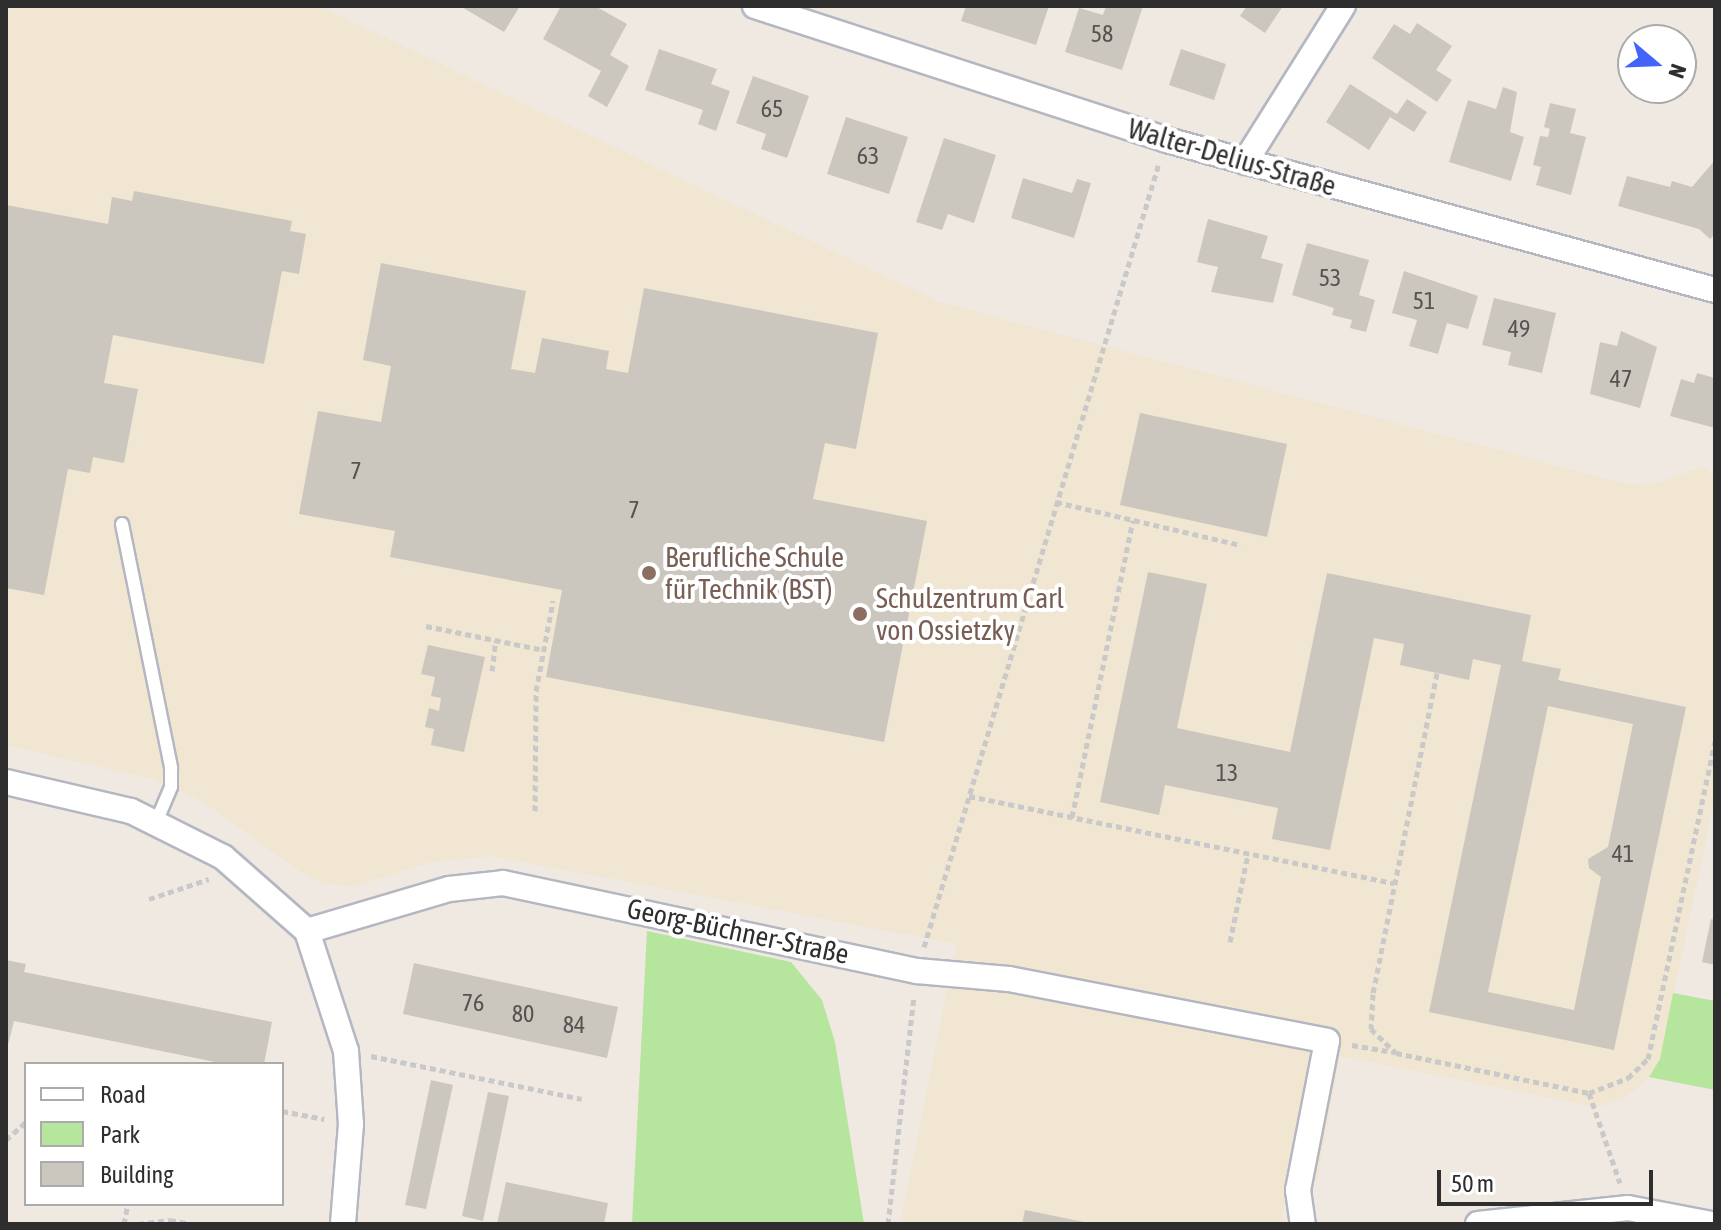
<!DOCTYPE html>
<meta charset="utf-8">
<style>
body{margin:0}
#map{position:relative;width:1721px;height:1230px;overflow:hidden;background:#efe9e1;font-family:"Asap Condensed",sans-serif}
div>[style]{position:absolute}
.education>*{inset:0;background:#f0e6d1}
.green>*{inset:0;background:#b6e59e}
.building>*{inset:0;background:#cbc7bf}
.path>*{height:5px;margin-top:-2.5px;transform-origin:0;background:repeating-linear-gradient(90deg,#c9c9c9 0 6px,transparent 0 10px)}
.roads{filter:drop-shadow(2px 0 #b4b7c1) drop-shadow(-2px 0 #b4b7c1) drop-shadow(0 2px #b4b7c1) drop-shadow(0 -2px #b4b7c1)}
.service>*{height:12px;margin:-6px;padding:0 6px;transform-origin:6px;border-radius:6px;background:#fff}
.minor>*{height:24px;margin:-12px;padding:0 12px;transform-origin:12px;border-radius:12px;background:#fff}
.dots>*{width:22px;height:22px;translate:-50% -50%;box-sizing:border-box;border:4px solid #fff;border-radius:50%}
span{translate:-50% -50%;white-space:nowrap;text-align:center;line-height:1.15;-webkit-text-stroke:8px #fff;paint-order:stroke}
.number-label{font-size:24px;color:#555452}
.number-label span{-webkit-text-stroke-width:0}
.street-label{font-size:28px;color:#2e2e2e}
.education-label{font-size:28px;color:#785e54}
.left{translate:0 -50%;text-align:left}
.frame{position:absolute;inset:0;border:8px solid #2e2e2e;pointer-events:none}
.legend{position:absolute;left:24px;top:1062px;width:260px;height:144px;box-sizing:border-box;background:#fff;border:2px solid #ababab;margin:0;padding:10px 14px;list-style:none;font-size:24px;color:#2e2e2e}
.legend li{display:flex;align-items:center;gap:16px;height:40px}
.legend b{width:40px;border:2px solid #ababab}
.north{position:absolute;left:1617px;top:24px;width:80px;height:80px;box-sizing:border-box;background:#fff;border:2px solid #ababab;border-radius:50%;rotate:109deg;font-size:22px;font-weight:700;line-height:32px;text-align:center;color:#2e2e2e}
.north::after{content:'';display:block;margin:auto;width:28px;height:36px;background:#4264fb;clip-path:polygon(50% 0,100% 100%,50% 72%,0 100%)}
.scale{position:absolute;left:1437px;top:1170px;width:216px;height:36px;box-sizing:border-box;border:4px solid #2e2e2e;border-top:0;padding-left:10px;font-size:24px;line-height:28px;white-space:nowrap;color:#2e2e2e;-webkit-text-stroke:6px #fff;paint-order:stroke}
</style>
<div id="map">
<div class="education">
<i style="clip-path:polygon(6px 6px,319px 6px,939px 302px,1626px 484px,1657px 483px,1702px 467px,1715px 476px,1715px 797px,1660px 1059px,1649px 1077px,1622px 1100px,1596px 1107px,1340px 1056px,1317px 1181px,1290px 1176px,1280px 1224px,900px 1224px,957px 944px,491px 856px,431px 862px,353px 886px,326px 884px,302px 873px,204px 802px,152px 779px,6px 745px)"></i>
</div>
<div class="green">
<i style="clip-path:polygon(647px 931px,791px 962px,822px 1000px,835px 1042px,864px 1224px,632px 1224px)"></i>
<i style="clip-path:polygon(1673px 993px,1715px 1001px,1715px 1090px,1649px 1077px,1660px 1059px)"></i>
</div>
<div class="building">
<i style="clip-path:polygon(460px 6px,520px 6px,504px 32px)"></i>
<i style="clip-path:polygon(561px 6px,595px 6px,627px 24px,610px 55px,629px 66px,607px 107px,588px 96px,601px 71px,543px 39px)"></i>
<i style="clip-path:polygon(966px 6px,1049px 6px,1036px 45px,961px 21px)"></i>
<i style="clip-path:polygon(1106px 6px,1143px 6px,1122px 70px,1065px 52px,1079px 8px,1103px 15px)"></i>
<i style="clip-path:polygon(1247px 6px,1283px 6px,1265px 33px,1240px 16px)"></i>
<i style="clip-path:polygon(1417px 23px,1452px 46px,1436px 70px,1452px 80px,1437px 102px,1372px 58px,1394px 24px,1410px 34px)"></i>
<i style="clip-path:polygon(659px 49px,717px 69px,711px 84px,730px 91px,716px 131px,698px 124px,703px 110px,645px 90px)"></i>
<i style="clip-path:polygon(1181px 49px,1226px 64px,1214px 100px,1169px 85px)"></i>
<i style="clip-path:polygon(753px 76px,809px 96px,787px 158px,761px 149px,766px 134px,736px 123px)"></i>
<i style="clip-path:polygon(1350px 84px,1397px 114px,1407px 99px,1427px 112px,1414px 132px,1390px 117px,1369px 150px,1326px 122px)"></i>
<i style="clip-path:polygon(1503px 87px,1517px 92px,1510px 132px,1524px 137px,1511px 181px,1449px 162px,1468px 100px,1496px 109px)"></i>
<i style="clip-path:polygon(1550px 103px,1576px 109px,1570px 133px,1586px 137px,1571px 195px,1536px 185px,1541px 167px,1533px 165px,1540px 136px,1548px 137px,1550px 129px,1544px 127px)"></i>
<i style="clip-path:polygon(846px 117px,908px 137px,889px 194px,827px 174px)"></i>
<i style="clip-path:polygon(944px 138px,996px 155px,974px 223px,948px 214px,942px 230px,916px 222px)"></i>
<i style="clip-path:polygon(1715px 160px,1715px 234px,1710px 239px,1699px 229px,1618px 206px,1627px 176px,1670px 187px,1672px 181px,1692px 187px)"></i>
<i style="clip-path:polygon(1023px 178px,1072px 193px,1077px 179px,1091px 183px,1074px 238px,1011px 218px)"></i>
<i style="clip-path:polygon(134px 191px,292px 221px,290px 231px,306px 234px,299px 274px,282px 271px,264px 364px,113px 335px,104px 383px,138px 389px,124px 463px,93px 457px,90px 473px,68px 469px,44px 595px,6px 588px,6px 205px,108px 224px,112px 197px,132px 201px)"></i>
<i style="clip-path:polygon(1208px 219px,1268px 236px,1261px 258px,1283px 264px,1273px 303px,1211px 292px,1218px 267px,1197px 262px)"></i>
<i style="clip-path:polygon(1307px 243px,1369px 260px,1359px 295px,1375px 300px,1366px 332px,1350px 328px,1352px 320px,1332px 315px,1334px 308px,1292px 295px)"></i>
<i style="clip-path:polygon(381px 263px,526px 291px,511px 369px,535px 373px,542px 338px,609px 351px,606px 369px,628px 373px,644px 288px,878px 333px,856px 449px,825px 443px,813px 499px,927px 521px,884px 742px,546px 677px,562px 590px,390px 557px,395px 531px,299px 514px,318px 411px,381px 422px,391px 366px,363px 360px)"></i>
<i style="clip-path:polygon(1404px 271px,1478px 296px,1468px 329px,1447px 323px,1438px 354px,1409px 346px,1417px 320px,1392px 313px)"></i>
<i style="clip-path:polygon(1494px 298px,1556px 313px,1542px 373px,1508px 365px,1511px 352px,1482px 345px)"></i>
<i style="clip-path:polygon(1621px 331px,1657px 347px,1640px 408px,1590px 394px,1600px 342px,1617px 346px)"></i>
<i style="clip-path:polygon(1697px 373px,1715px 378px,1715px 428px,1670px 416px,1681px 379px,1694px 383px)"></i>
<i style="clip-path:polygon(1140px 413px,1287px 444px,1267px 537px,1120px 505px)"></i>
<i style="clip-path:polygon(evenodd,1148px 572px,1207px 584px,1177px 728px,1290px 752px,1327px 573px,1531px 615px,1522px 661px,1561px 669px,1558px 680px,1686px 707px,1614px 1050px,1429px 1012px,1501px 665px,1473px 659px,1469px 680px,1437px 673px,1400px 665px,1404px 644px,1374px 638px,1330px 850px,1272px 839px,1278px 808px,1165px 785px,1159px 815px,1100px 802px,1148px 572px,1548px 706px,1633px 724px,1608px 847px,1588px 859px,1589px 868px,1601px 877px,1574px 1010px,1488px 992px,1548px 706px)"></i>
<i style="clip-path:polygon(428px 645px,485px 657px,464px 752px,431px 745px,434px 729px,425px 727px,429px 708px,439px 711px,441px 698px,431px 696px,435px 677px,421px 674px)"></i>
<i style="clip-path:polygon(1711px 919px,1715px 920px,1715px 965px,1702px 962px)"></i>
<i style="clip-path:polygon(6px 960px,26px 964px,24px 972px,272px 1022px,264px 1064px,225px 1064px,14px 1021px,6px 1053px)"></i>
<i style="clip-path:polygon(414px 963px,618px 1007px,607px 1058px,403px 1014px)"></i>
<i style="clip-path:polygon(431px 1080px,453px 1085px,426px 1209px,405px 1205px)"></i>
<i style="clip-path:polygon(488px 1092px,509px 1096px,483px 1221px,462px 1216px)"></i>
<i style="clip-path:polygon(506px 1182px,608px 1203px,604px 1224px,497px 1224px)"></i>
<i style="clip-path:polygon(1025px 1210px,1089px 1223px,1089px 1224px,1022px 1224px)"></i>
</div>
<div class="path">
<i style="left:1056px;top:502px;width:190px;rotate:13.1deg"></i>
<i style="left:426px;top:626px;width:120px;rotate:11.5deg"></i>
<i style="left:492px;top:671px;width:31px;rotate:-83deg"></i>
<i style="left:1437px;top:673px;width:327px;rotate:101.3deg"></i>
<i style="left:1373px;top:994px;width:35px;rotate:93deg"></i>
<i style="left:1371px;top:1029px;width:35px;rotate:44deg"></i>
<i style="left:1396px;top:1053px;width:197px;rotate:11.7deg"></i>
<i style="left:1589px;top:1093px;width:42px;rotate:-21deg"></i>
<i style="left:1628px;top:1078px;width:28px;rotate:-44deg"></i>
<i style="left:1648px;top:1059px;width:324px;rotate:-78.1deg"></i>
<i style="left:969px;top:796px;width:434px;rotate:11.6deg"></i>
<i style="left:535px;top:811px;width:120px;rotate:-89.5deg"></i>
<i style="left:536px;top:691px;width:92px;rotate:-79.3deg"></i>
<i style="left:1072px;top:817px;width:303px;rotate:-78.4deg"></i>
<i style="left:149px;top:899px;width:63px;rotate:-18.4deg"></i>
<i style="left:1230px;top:942px;width:90px;rotate:-78.4deg"></i>
<i style="left:924px;top:947px;width:818px;rotate:-73.31deg"></i>
<i style="left:1352px;top:1045px;width:42px;rotate:9.7deg"></i>
<i style="left:371px;top:1056px;width:215px;rotate:11.5deg"></i>
<i style="left:1589px;top:1093px;width:95px;rotate:71deg"></i>
<i style="left:282px;top:1111px;width:43px;rotate:10.8deg"></i>
<i style="left:6px;top:1140px;width:27px;rotate:-42deg"></i>
<i style="left:124px;top:1224px;width:20px;rotate:-79deg"></i>
<i style="left:138px;top:1224px;width:32px;rotate:-7deg"></i>
<i style="left:170px;top:1220px;width:21px;rotate:11deg"></i>
<i style="left:888px;top:1224px;width:229px;rotate:-83.5deg"></i>
</div>
<div class="roads">
<div class="service">
<i style="left:122px;top:524px;width:249px;rotate:78.6deg"></i>
<i style="left:171px;top:768px;width:19px;rotate:90deg"></i>
<i style="left:171px;top:787px;width:39px;rotate:113deg"></i>
</div>
<div class="minor">
<i style="left:755px;top:6px;width:433px;rotate:18deg"></i>
<i style="left:1167px;top:140px;width:568px;rotate:15.31deg"></i>
<i style="left:1245px;top:162px;width:184px;rotate:-57.9deg"></i>
<i style="left:6px;top:782px;width:128px;rotate:13.1deg"></i>
<i style="left:131px;top:811px;width:103px;rotate:26.6deg"></i>
<i style="left:223px;top:857px;width:112px;rotate:41.4deg"></i>
<i style="left:307px;top:931px;width:148px;rotate:-16.5deg"></i>
<i style="left:449px;top:889px;width:54px;rotate:-6.3deg"></i>
<i style="left:503px;top:883px;width:423px;rotate:12deg"></i>
<i style="left:917px;top:971px;width:92px;rotate:5deg"></i>
<i style="left:1009px;top:979px;width:324px;rotate:11deg"></i>
<i style="left:1327px;top:1041px;width:152px;rotate:101deg"></i>
<i style="left:1298px;top:1190px;width:34px;rotate:82deg"></i>
<i style="left:307px;top:931px;width:126px;rotate:72deg"></i>
<i style="left:346px;top:1051px;width:73px;rotate:86.1deg"></i>
<i style="left:351px;top:1124px;width:100px;rotate:94.6deg"></i>
<i style="left:1478px;top:1224px;width:151px;rotate:-6.1deg"></i>
<i style="left:1628px;top:1208px;width:85px;rotate:10.9deg"></i>
</div>
</div>
<div class="dots">
<i style="left:649px;top:573px;background:#8d6e63"></i>
<i style="left:860px;top:614px;background:#8d6e63"></i>
</div>
<div class="number-label">
<span style="left:1102px;top:34px">58</span>
<span style="left:772px;top:109px">65</span>
<span style="left:868px;top:156px">63</span>
<span style="left:1330px;top:278px">53</span>
<span style="left:1424px;top:301px">51</span>
<span style="left:1519px;top:329px">49</span>
<span style="left:1621px;top:379px">47</span>
<span style="left:356px;top:471px">7</span>
<span style="left:634px;top:510px">7</span>
<span style="left:1227px;top:773px">13</span>
<span style="left:1623px;top:854px">41</span>
<span style="left:473px;top:1003px">76</span>
<span style="left:523px;top:1014px">80</span>
<span style="left:574px;top:1025px">84</span>
</div>
<div class="street-label">
<span style="left:1232px;top:157px;rotate:16deg">Walter-Delius-Straße</span>
<span style="left:738px;top:931px;rotate:12deg">Georg-Büchner-Straße</span>
</div>
<div class="education-label">
<span class="left" style="left:665px;top:573px">Berufliche Schule<br>für Technik (BST)</span>
<span class="left" style="left:876px;top:614px">Schulzentrum Carl<br>von Ossietzky</span>
</div>
<div class="frame"></div>
<ul class="legend">
<li><b style="height:10px;background:#fff"></b>Road</li>
<li><b style="height:22px;background:#b6e59e"></b>Park</li>
<li><b style="height:22px;background:#cbc7bf"></b>Building</li>
</ul>
<div class="north">N</div>
<div class="scale">50 m</div>
</div>
